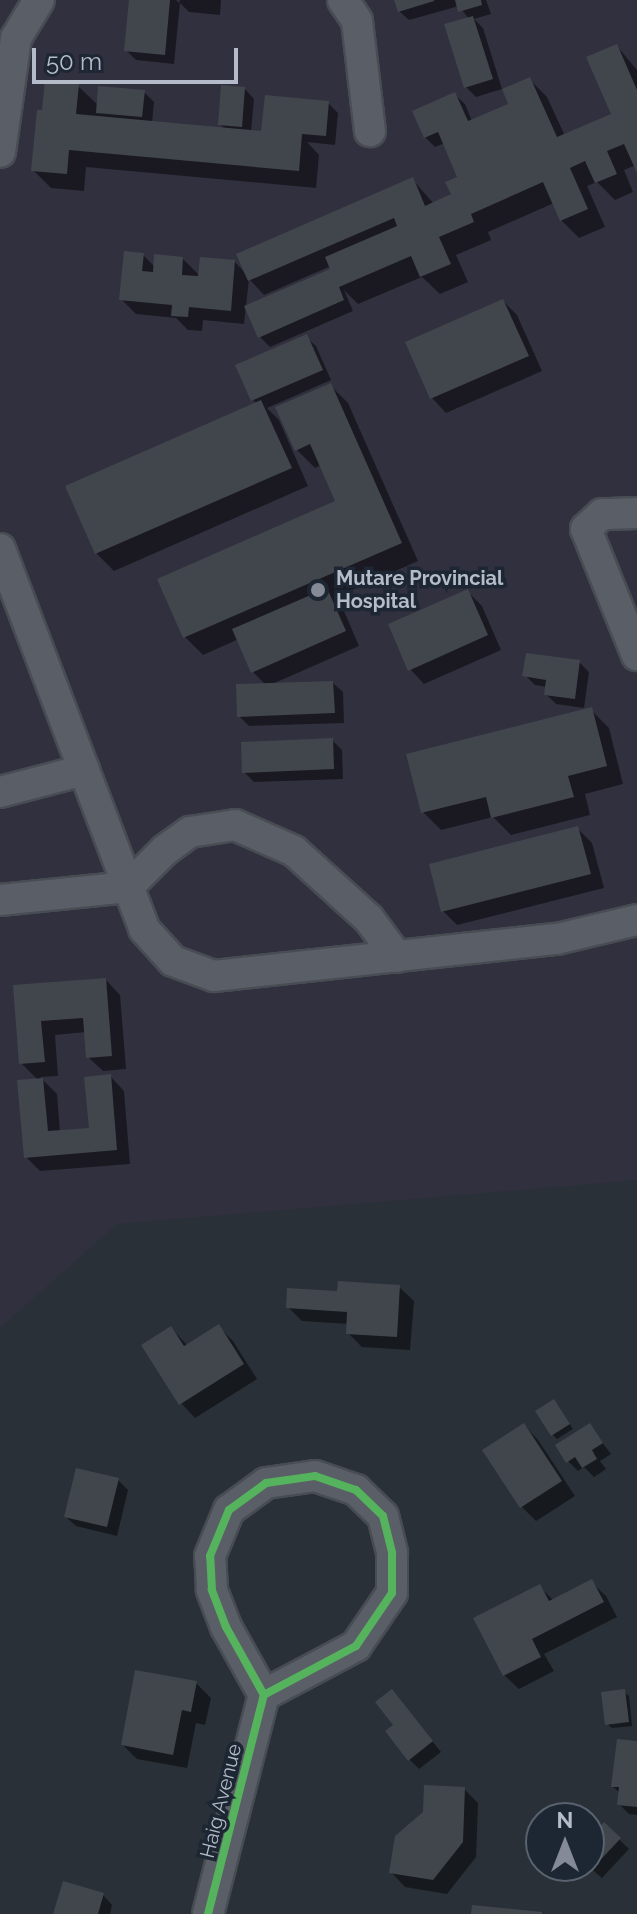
<!DOCTYPE html>
<style>
body{margin:0}
#map{position:relative;width:637px;height:1914px;overflow:hidden;background:#2a3038;font-family:Raleway,sans-serif}
div>[style]{position:absolute}
.medical>*{inset:0;background:#31303e}
.shadow>*{inset:0;background:#0007}
.building>*{inset:0;background:#41464d}
.roads{filter:drop-shadow(2px 0 #484c53) drop-shadow(-2px 0 #484c53) drop-shadow(0 2px #484c53) drop-shadow(0 -2px #484c53)}
.minor>*{height:30px;margin:-15px;padding:0 15px;transform-origin:15px;border-radius:15px;background:#5a5e66}
.cycleway>*{height:8px;margin:-4px;padding:0 4px;transform-origin:4px;border-radius:4px;background:#56b35d}
.dots>*{width:22px;height:22px;translate:-50% -50%;box-sizing:border-box;border:4px solid #1d2633;border-radius:50%}
span{translate:-50% -50%;white-space:nowrap;text-align:center;line-height:1.15;-webkit-text-stroke:7px #1d2633;paint-order:stroke}
.poi-label{font-size:20px;color:#b4bcc9;font-weight:700}
.left{translate:0 -50%;text-align:left}
.street-label{font-size:20px;color:#b4bcc9}
.north{position:absolute;left:525px;top:1802px;width:80px;height:80px;box-sizing:border-box;background:#1d2633;border:2px solid #59626f;border-radius:50%;rotate:0deg;font-size:22px;font-weight:700;line-height:32px;text-align:center;color:#b4bcc9}
.north::after{content:'';display:block;margin:auto;width:28px;height:36px;background:#848b96;clip-path:polygon(50% 0,100% 100%,50% 72%,0 100%)}
.scale{position:absolute;left:32px;top:48px;width:206px;height:36px;box-sizing:border-box;border:4px solid #b4bcc9;border-top:0;padding-left:10px;font-size:24px;line-height:28px;white-space:nowrap;color:#b4bcc9;-webkit-text-stroke:6px #1d2633;paint-order:stroke}
</style>
<div id="map">
<div class="medical">
<i style="clip-path:polygon(0 0,637px 0,637px 1180px,117px 1224px,0 1328px)"></i>
</div>
<div class="shadow">
<i style="clip-path:polygon(131px 0,176px 0,179px 3px,180px 0,221px 0,220px 15px,189px 12px,180px 3px,174px 64px,136px 60px,126px 50px)"></i>
<i style="clip-path:polygon(396px 0,486px 0,491px 14px,474px 19px,483px 28px,502px 89px,476px 97px,466px 87px,469px 19px,459px 6px,409px 20px,399px 11px)"></i>
<i style="clip-path:polygon(617px 46px,637px 70px,637px 168px,636px 165px,624px 170px,633px 192px,615px 200px,597px 182px,587px 186px,605px 227px,579px 238px,561px 220px,554px 203px,488px 232px,491px 240px,456px 255px,468px 282px,440px 294px,422px 277px,358px 304px,344px 290px,353px 311px,270px 347px,260px 337px,330px 271px,331px 266px,264px 295px,249px 279px,244px 324px,203px 320px,202px 331px,188px 330px,176px 318px,136px 314px,121px 299px,143px 255px,155px 267px,183px 259px,200px 276px,235px 262px,246px 274px,413px 180px,434px 204px,454px 195px,460px 177px,445px 143px,435px 147px,425px 137px,455px 95px,465px 104px,472px 121px,511px 105px,529px 79px,547px 97px,565px 136px,614px 115px)"></i>
<i style="clip-path:polygon(78px 86px,99px 106px,144px 92px,154px 102px,152px 123px,225px 129px,220px 124px,245px 89px,254px 99px,251px 132px,268px 133px,328px 103px,338px 113px,335px 145px,307px 142px,319px 155px,316px 188px,86px 167px,84px 191px,51px 188px,33px 170px,43px 112px)"></i>
<i style="clip-path:polygon(503px 301px,517px 315px,542px 371px,446px 413px,432px 398px,407px 343px)"></i>
<i style="clip-path:polygon(306px 337px,316px 346px,331px 380px,267px 408px,279px 420px,308px 486px,114px 571px,96px 553px,257px 404px,253px 400px)"></i>
<i style="clip-path:polygon(330px 385px,348px 403px,418px 561px,334px 598px,341px 604px,359px 646px,270px 685px,333px 683px,343px 692px,344px 723px,249px 726px,239px 716px,266px 685px,253px 672px,239px 639px,203px 655px,185px 637px,338px 502px,321px 465px,315px 468px,297px 450px)"></i>
<i style="clip-path:polygon(467px 591px,482px 606px,501px 650px,424px 684px,410px 669px)"></i>
<i style="clip-path:polygon(579px 662px,589px 672px,584px 708px,556px 704px,546px 694px,547px 687px,535px 685px,525px 675px)"></i>
<i style="clip-path:polygon(591px 710px,609px 728px,623px 784px,585px 794px,590px 815px,511px 835px,493px 817px,441px 830px,423px 812px)"></i>
<i style="clip-path:polygon(332px 740px,342px 750px,343px 779px,254px 782px,244px 772px)"></i>
<i style="clip-path:polygon(578px 829px,592px 843px,604px 888px,457px 925px,443px 911px)"></i>
<i style="clip-path:polygon(106px 980px,120px 995px,126px 1069px,103px 1071px,88px 1057px,86px 1032px,55px 1035px,58px 1076px,40px 1077px,57px 1094px,60px 1132px,91px 1130px,110px 1076px,124px 1091px,130px 1164px,40px 1171px,26px 1157px,38px 1080px,21px 1063px,15px 987px)"></i>
<i style="clip-path:polygon(399px 1287px,414px 1301px,410px 1350px,362px 1347px,348px 1333px,349px 1324px,302px 1321px,288px 1307px,339px 1293px)"></i>
<i style="clip-path:polygon(219px 1327px,233px 1341px,257px 1379px,195px 1418px,181px 1403px,171px 1328px,188px 1346px)"></i>
<i style="clip-path:polygon(558px 1406px,573px 1429px,557px 1439px,552px 1434px)"></i>
<i style="clip-path:polygon(524px 1425px,538px 1440px,575px 1496px,536px 1521px,522px 1507px,485px 1451px)"></i>
<i style="clip-path:polygon(589px 1425px,611px 1454px,600px 1461px,606px 1469px,594px 1477px,584px 1467px,578px 1471px,568px 1461px)"></i>
<i style="clip-path:polygon(118px 1480px,128px 1490px,117px 1536px,76px 1526px,66px 1517px)"></i>
<i style="clip-path:polygon(591px 1582px,606px 1596px,617px 1617px,544px 1654px,554px 1671px,519px 1689px,504px 1675px,539px 1586px,554px 1601px)"></i>
<i style="clip-path:polygon(196px 1683px,211px 1698px,205px 1725px,196px 1723px,187px 1768px,137px 1759px,123px 1745px)"></i>
<i style="clip-path:polygon(392px 1691px,441px 1752px,419px 1769px,409px 1759px,396px 1725px)"></i>
<i style="clip-path:polygon(624px 1692px,629px 1696px,632px 1726px,612px 1728px,607px 1724px)"></i>
<i style="clip-path:polygon(637px 1743px,637px 1815px,629px 1814px,619px 1804px,620px 1793px,613px 1787px)"></i>
<i style="clip-path:polygon(464px 1789px,478px 1803px,476px 1857px,447px 1894px,405px 1887px,391px 1872px)"></i>
<i style="clip-path:polygon(604px 1825px,629px 1849px,602px 1878px,588px 1866px)"></i>
<i style="clip-path:polygon(103px 1895px,112px 1905px,110px 1914px,56px 1914px)"></i>
</div>
<div class="building">
<i style="clip-path:polygon(129px 0,170px 0,165px 55px,124px 51px)"></i>
<i style="clip-path:polygon(394px 0,434px 0,434px 1px,398px 12px)"></i>
<i style="clip-path:polygon(455px 0,481px 0,482px 5px,458px 12px)"></i>
<i style="clip-path:polygon(473px 16px,493px 79px,464px 88px,444px 24px)"></i>
<i style="clip-path:polygon(617px 44px,637px 90px,637px 173px,624px 144px,607px 151px,617px 174px,595px 183px,585px 161px,570px 168px,588px 209px,560px 221px,543px 182px,471px 214px,474px 222px,439px 237px,451px 264px,420px 277px,411px 256px,339px 287px,344px 300px,258px 338px,244px 306px,330px 269px,325px 257px,397px 226px,394px 218px,248px 281px,236px 254px,413px 177px,425px 206px,451px 194px,445px 182px,457px 177px,438px 132px,424px 138px,412px 111px,455px 92px,468px 121px,508px 104px,502px 89px,530px 77px,557px 137px,611px 114px,586px 57px)"></i>
<i style="clip-path:polygon(45px 80px,79px 84px,76px 114px,261px 131px,265px 95px,329px 101px,326px 136px,302px 134px,299px 171px,69px 150px,67px 174px,31px 171px,37px 110px,42px 110px)"></i>
<i style="clip-path:polygon(221px 85px,245px 87px,242px 127px,218px 125px)"></i>
<i style="clip-path:polygon(98px 86px,145px 90px,142px 117px,96px 113px)"></i>
<i style="clip-path:polygon(124px 251px,144px 253px,142px 271px,153px 272px,154px 254px,183px 257px,182px 275px,198px 276px,200px 257px,235px 260px,231px 311px,189px 307px,188px 317px,171px 316px,172px 305px,119px 300px)"></i>
<i style="clip-path:polygon(503px 299px,529px 356px,430px 399px,405px 342px)"></i>
<i style="clip-path:polygon(307px 334px,323px 370px,251px 401px,235px 365px)"></i>
<i style="clip-path:polygon(331px 383px,402px 543px,183px 638px,157px 579px,335px 501px,310px 444px,295px 451px,275px 407px)"></i>
<i style="clip-path:polygon(261px 400px,292px 468px,95px 554px,65px 486px)"></i>
<i style="clip-path:polygon(327px 588px,346px 631px,251px 673px,232px 629px)"></i>
<i style="clip-path:polygon(468px 589px,488px 635px,408px 671px,388px 624px)"></i>
<i style="clip-path:polygon(526px 653px,580px 660px,575px 699px,544px 695px,546px 680px,522px 676px)"></i>
<i style="clip-path:polygon(333px 681px,335px 713px,237px 717px,236px 684px)"></i>
<i style="clip-path:polygon(592px 707px,607px 766px,568px 776px,574px 797px,491px 818px,486px 797px,421px 813px,406px 754px)"></i>
<i style="clip-path:polygon(333px 738px,334px 769px,242px 773px,241px 742px)"></i>
<i style="clip-path:polygon(578px 826px,591px 874px,441px 912px,429px 864px)"></i>
<i style="clip-path:polygon(106px 978px,112px 1056px,86px 1058px,83px 1018px,41px 1021px,45px 1062px,19px 1064px,13px 985px)"></i>
<i style="clip-path:polygon(111px 1074px,117px 1150px,24px 1158px,17px 1080px,43px 1078px,48px 1131px,89px 1128px,84px 1077px)"></i>
<i style="clip-path:polygon(338px 1281px,400px 1285px,397px 1337px,346px 1334px,347px 1312px,286px 1308px,287px 1288px,337px 1291px)"></i>
<i style="clip-path:polygon(219px 1324px,244px 1364px,179px 1405px,141px 1345px,171px 1326px,184px 1346px)"></i>
<i style="clip-path:polygon(554px 1399px,570px 1424px,551px 1436px,535px 1411px)"></i>
<i style="clip-path:polygon(524px 1423px,562px 1481px,520px 1508px,482px 1450px)"></i>
<i style="clip-path:polygon(590px 1423px,603px 1443px,592px 1450px,597px 1459px,582px 1468px,575px 1457px,566px 1463px,555px 1445px)"></i>
<i style="clip-path:polygon(76px 1468px,119px 1478px,107px 1527px,64px 1517px)"></i>
<i style="clip-path:polygon(592px 1579px,604px 1602px,532px 1639px,541px 1657px,503px 1676px,473px 1618px,540px 1584px,549px 1601px)"></i>
<i style="clip-path:polygon(135px 1670px,197px 1681px,191px 1712px,182px 1710px,173px 1755px,121px 1745px)"></i>
<i style="clip-path:polygon(392px 1689px,433px 1741px,408px 1761px,385px 1731px,393px 1725px,375px 1702px)"></i>
<i style="clip-path:polygon(625px 1689px,629px 1722px,605px 1725px,601px 1692px)"></i>
<i style="clip-path:polygon(617px 1739px,637px 1741px,637px 1807px,617px 1805px,619px 1787px,611px 1787px)"></i>
<i style="clip-path:polygon(424px 1785px,465px 1787px,463px 1842px,433px 1880px,389px 1873px,395px 1836px,423px 1812px)"></i>
<i style="clip-path:polygon(604px 1822px,621px 1838px,591px 1870px,586px 1866px,589px 1838px)"></i>
<i style="clip-path:polygon(63px 1881px,104px 1893px,98px 1914px,53px 1914px)"></i>
<i style="clip-path:polygon(472px 1905px,542px 1912px,542px 1914px,471px 1914px)"></i>
</div>
<div class="roads">
<div class="minor">
<i style="left:343px;top:0;width:25px;rotate:56deg"></i>
<i style="left:357px;top:21px;width:111px;rotate:83.3deg"></i>
<i style="left:0;top:152px;width:115px;rotate:-82deg"></i>
<i style="left:16px;top:38px;width:44px;rotate:-58.8deg"></i>
<i style="left:637px;top:513px;width:35px;rotate:178deg"></i>
<i style="left:602px;top:514px;width:22px;rotate:137deg"></i>
<i style="left:586px;top:529px;width:136px;rotate:68deg"></i>
<i style="left:0;top:549px;width:406px;rotate:69.2deg"></i>
<i style="left:144px;top:929px;width:43px;rotate:47.8deg"></i>
<i style="left:173px;top:961px;width:44px;rotate:20.1deg"></i>
<i style="left:214px;top:976px;width:345px;rotate:-6.2deg"></i>
<i style="left:557px;top:939px;width:82px;rotate:-13.4deg"></i>
<i style="left:0;top:792px;width:87px;rotate:-14.7deg"></i>
<i style="left:0;top:900px;width:129px;rotate:-5.8deg"></i>
<i style="left:128px;top:887px;width:52px;rotate:-45deg"></i>
<i style="left:165px;top:850px;width:31px;rotate:-36deg"></i>
<i style="left:190px;top:832px;width:46px;rotate:-8.8deg"></i>
<i style="left:235px;top:825px;width:64px;rotate:23.8deg"></i>
<i style="left:294px;top:851px;width:101px;rotate:42.2deg"></i>
<i style="left:369px;top:919px;width:47px;rotate:53.6deg"></i>
<i style="left:208px;top:1914px;width:226px;rotate:-75.7deg"></i>
<i style="left:264px;top:1695px;width:78px;rotate:-119.2deg"></i>
<i style="left:226px;top:1627px;width:40px;rotate:-111deg"></i>
<i style="left:212px;top:1590px;width:34px;rotate:-93deg"></i>
<i style="left:210px;top:1556px;width:50px;rotate:-67.6deg"></i>
<i style="left:229px;top:1510px;width:46px;rotate:-36.1deg"></i>
<i style="left:266px;top:1483px;width:49px;rotate:-8.1deg"></i>
<i style="left:315px;top:1476px;width:43px;rotate:18.9deg"></i>
<i style="left:356px;top:1490px;width:37px;rotate:44deg"></i>
<i style="left:383px;top:1516px;width:38px;rotate:76deg"></i>
<i style="left:392px;top:1553px;width:40px;rotate:90deg"></i>
<i style="left:392px;top:1593px;width:64px;rotate:124.2deg"></i>
<i style="left:356px;top:1646px;width:104px;rotate:152deg"></i>
</div>
</div>
<div class="cycleway">
<i style="left:208px;top:1914px;width:226px;rotate:-75.7deg"></i>
<i style="left:264px;top:1695px;width:78px;rotate:-119.2deg"></i>
<i style="left:226px;top:1627px;width:40px;rotate:-111deg"></i>
<i style="left:212px;top:1590px;width:34px;rotate:-93deg"></i>
<i style="left:210px;top:1556px;width:50px;rotate:-67.6deg"></i>
<i style="left:229px;top:1510px;width:46px;rotate:-36.1deg"></i>
<i style="left:266px;top:1483px;width:49px;rotate:-8.1deg"></i>
<i style="left:315px;top:1476px;width:43px;rotate:18.9deg"></i>
<i style="left:356px;top:1490px;width:37px;rotate:44deg"></i>
<i style="left:383px;top:1516px;width:38px;rotate:76deg"></i>
<i style="left:392px;top:1553px;width:40px;rotate:90deg"></i>
<i style="left:392px;top:1593px;width:64px;rotate:124.2deg"></i>
<i style="left:356px;top:1646px;width:104px;rotate:152deg"></i>
</div>
<div class="dots">
<i style="left:318px;top:590px;background:#848b96"></i>
</div>
<div class="poi-label">
<span class="left" style="left:336px;top:590px">Mutare Provincial<br>Hospital</span>
</div>
<div class="street-label">
<span style="left:221px;top:1801px;rotate:-76deg">Haig Avenue</span>
</div>
<div class="north">N</div>
<div class="scale">50 m</div>
</div>
